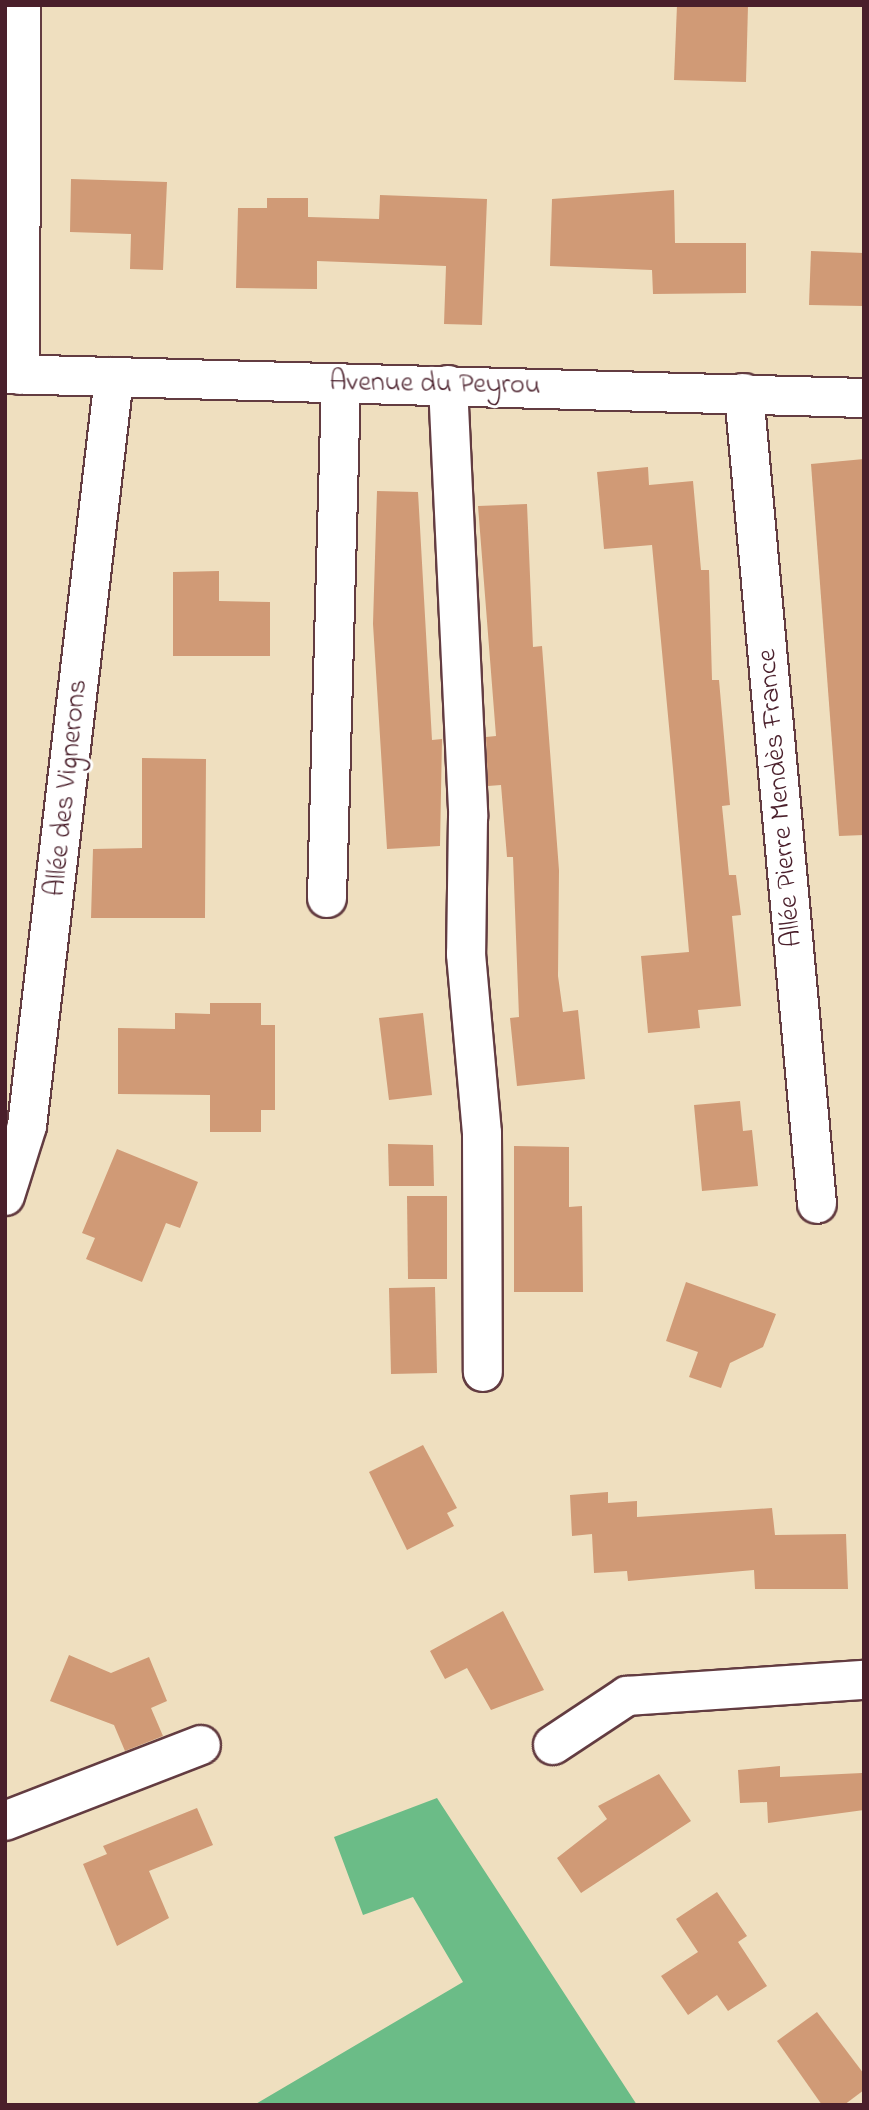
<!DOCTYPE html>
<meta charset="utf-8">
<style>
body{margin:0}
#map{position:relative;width:869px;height:2110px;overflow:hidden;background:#efdfbf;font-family:"Indie Flower",sans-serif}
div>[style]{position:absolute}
.forest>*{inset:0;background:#6bbc87}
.building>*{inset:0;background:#d09a76}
.roads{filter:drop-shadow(2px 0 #633c41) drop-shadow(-2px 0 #633c41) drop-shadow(0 2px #633c41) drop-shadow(0 -2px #633c41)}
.minor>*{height:38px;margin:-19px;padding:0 19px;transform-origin:19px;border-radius:19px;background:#fff}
span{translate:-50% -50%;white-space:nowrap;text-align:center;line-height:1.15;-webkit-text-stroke:6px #fff;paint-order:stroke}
.street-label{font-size:28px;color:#4a1f2b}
.frame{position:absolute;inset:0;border:7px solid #4a1f2b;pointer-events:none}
</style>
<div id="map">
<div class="forest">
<i style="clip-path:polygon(437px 1798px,637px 2105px,254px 2105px,463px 1982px,413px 1897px,363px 1915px,334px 1837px)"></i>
</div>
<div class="building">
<i style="clip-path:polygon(677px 5px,748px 5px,746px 82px,674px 80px)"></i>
<i style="clip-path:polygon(71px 179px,167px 182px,163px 270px,130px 269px,131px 234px,70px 232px)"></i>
<i style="clip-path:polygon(674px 190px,675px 243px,746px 243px,746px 293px,653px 294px,652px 270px,550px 266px,552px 199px)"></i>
<i style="clip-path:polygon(380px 195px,487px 199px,482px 325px,444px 324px,446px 266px,317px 261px,317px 289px,236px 288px,238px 208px,267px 208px,267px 198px,308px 198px,308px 217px,379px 219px)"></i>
<i style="clip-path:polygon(811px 251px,864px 253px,864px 306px,809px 305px)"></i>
<i style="clip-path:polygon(864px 459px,864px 835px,839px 836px,811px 464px)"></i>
<i style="clip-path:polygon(648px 467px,649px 485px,693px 481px,701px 570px,709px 570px,712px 680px,719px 680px,730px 805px,722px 806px,729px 875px,736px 875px,741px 915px,732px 916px,741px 1006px,698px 1010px,700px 1028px,648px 1033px,641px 956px,689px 952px,673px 769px,652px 545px,604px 549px,597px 472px)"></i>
<i style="clip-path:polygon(377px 491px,418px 492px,432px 740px,442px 739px,440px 846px,387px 849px,373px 624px)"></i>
<i style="clip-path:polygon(527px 504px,533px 647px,542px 646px,559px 870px,558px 976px,563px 1012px,578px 1010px,585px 1079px,517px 1086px,510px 1018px,519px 1017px,513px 857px,507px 857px,501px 785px,488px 786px,486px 737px,496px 736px,478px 506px)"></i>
<i style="clip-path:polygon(219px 571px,219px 601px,270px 602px,270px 656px,173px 656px,173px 572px)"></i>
<i style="clip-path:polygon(142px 758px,206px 759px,205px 918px,91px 918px,93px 849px,142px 848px)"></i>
<i style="clip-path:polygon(210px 1003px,261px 1003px,261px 1025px,275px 1025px,275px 1110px,261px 1110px,261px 1132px,210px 1132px,210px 1095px,118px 1094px,118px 1028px,175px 1029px,175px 1013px,210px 1014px)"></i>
<i style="clip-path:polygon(423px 1013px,432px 1095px,389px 1100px,379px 1018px)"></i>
<i style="clip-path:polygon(740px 1101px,743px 1131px,752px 1130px,758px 1186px,702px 1191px,694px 1105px)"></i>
<i style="clip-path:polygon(388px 1144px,433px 1145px,434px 1186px,389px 1186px)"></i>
<i style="clip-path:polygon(514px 1146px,569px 1147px,569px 1207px,582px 1206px,583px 1292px,514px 1292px)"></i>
<i style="clip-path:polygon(117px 1149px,198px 1182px,180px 1228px,166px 1223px,142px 1282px,86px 1259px,95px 1238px,82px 1233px)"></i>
<i style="clip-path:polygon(407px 1196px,447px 1196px,447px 1279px,408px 1279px)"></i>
<i style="clip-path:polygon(686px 1282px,776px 1314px,763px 1347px,730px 1363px,721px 1388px,689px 1377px,698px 1352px,666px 1341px)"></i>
<i style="clip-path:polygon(435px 1287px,437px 1373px,391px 1374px,389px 1288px)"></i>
<i style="clip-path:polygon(423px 1445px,457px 1508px,447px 1513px,454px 1526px,407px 1550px,369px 1472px)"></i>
<i style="clip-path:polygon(608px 1492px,608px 1503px,637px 1501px,637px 1517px,772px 1508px,775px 1535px,846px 1534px,848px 1589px,755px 1589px,754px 1570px,628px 1581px,627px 1571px,594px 1573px,592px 1534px,572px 1536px,570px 1495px)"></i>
<i style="clip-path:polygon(503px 1611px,544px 1690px,491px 1710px,467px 1668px,445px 1679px,430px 1651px)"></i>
<i style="clip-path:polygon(69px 1655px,111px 1673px,149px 1657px,167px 1701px,151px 1708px,163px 1736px,125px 1751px,114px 1725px,50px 1701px)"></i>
<i style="clip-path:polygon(780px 1766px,780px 1777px,862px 1773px,864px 1810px,768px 1823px,767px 1802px,740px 1803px,738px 1770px)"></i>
<i style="clip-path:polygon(659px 1774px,691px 1821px,581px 1893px,557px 1858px,607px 1819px,598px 1806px)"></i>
<i style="clip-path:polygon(197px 1808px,213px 1845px,149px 1871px,169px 1918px,117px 1946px,83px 1864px,107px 1854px,103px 1846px)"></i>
<i style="clip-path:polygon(717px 1892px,747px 1936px,738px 1942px,767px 1986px,728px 2011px,717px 1995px,688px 2015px,661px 1976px,698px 1952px,676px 1919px)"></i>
<i style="clip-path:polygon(817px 2012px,864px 2074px,864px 2090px,844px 2105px,822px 2105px,777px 2041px)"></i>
</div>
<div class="roads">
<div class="minor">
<i style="left:5px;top:374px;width:859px;rotate:1.6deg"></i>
<i style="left:20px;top:375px;width:370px;rotate:-89.8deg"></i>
<i style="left:448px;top:385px;width:432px;rotate:87.3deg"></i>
<i style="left:468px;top:817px;width:137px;rotate:90.8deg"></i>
<i style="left:466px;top:954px;width:180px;rotate:84.9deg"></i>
<i style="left:482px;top:1133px;width:239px;rotate:89.8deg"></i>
<i style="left:744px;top:393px;width:814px;rotate:84.86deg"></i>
<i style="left:327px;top:898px;width:515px;rotate:-88.44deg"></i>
<i style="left:5px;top:1196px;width:73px;rotate:-72.6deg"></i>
<i style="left:27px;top:1126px;width:754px;rotate:-83.37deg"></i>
<i style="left:553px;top:1745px;width:89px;rotate:-33.5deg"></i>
<i style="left:627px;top:1696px;width:238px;rotate:-3.9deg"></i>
<i style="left:5px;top:1821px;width:210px;rotate:-21.2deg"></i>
</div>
</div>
<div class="street-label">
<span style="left:435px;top:385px;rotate:1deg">Avenue du Peyrou</span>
<span style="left:68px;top:788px;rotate:-84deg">Allée des Vignerons</span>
<span style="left:781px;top:798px;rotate:-95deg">Allée Pierre Mendès France</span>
</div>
<div class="frame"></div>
</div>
